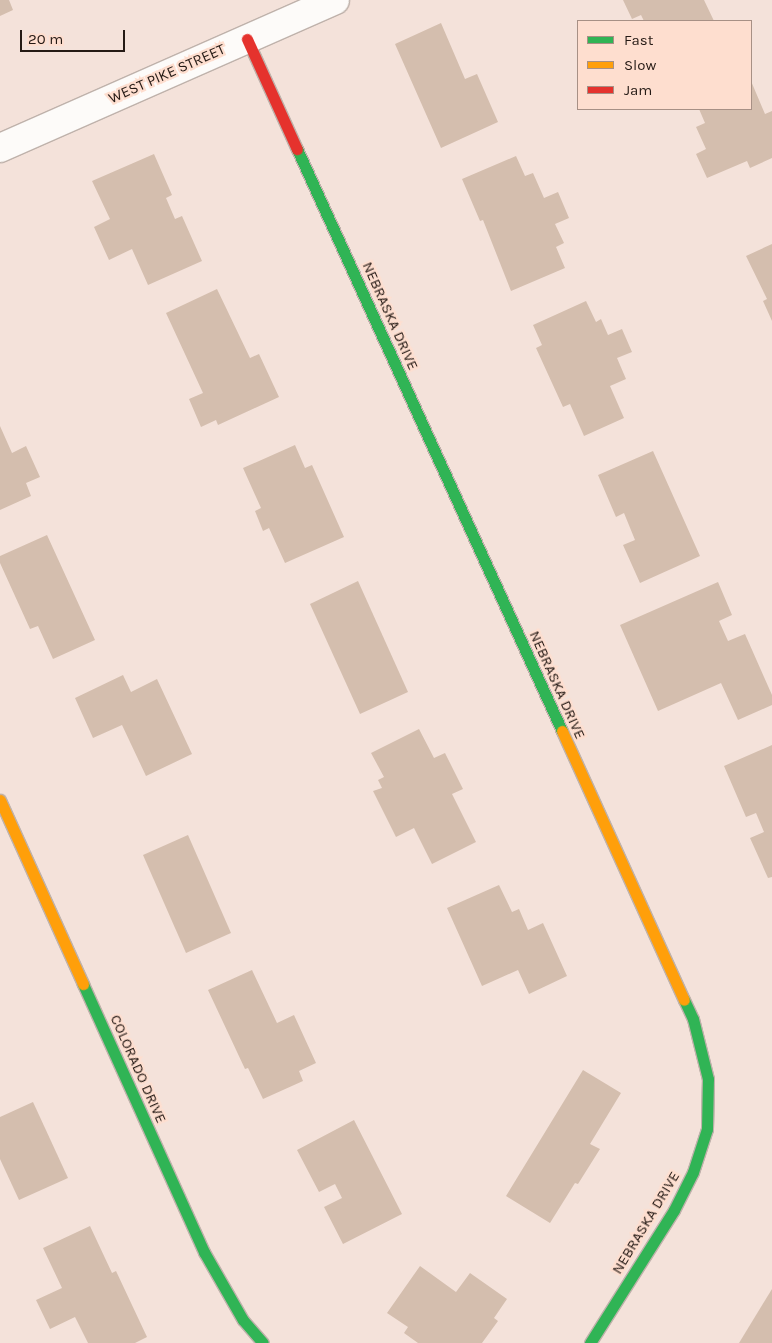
<!DOCTYPE html>
<style>
body{margin:0}
#map{position:relative;width:772px;height:1343px;overflow:hidden;background:#f4e2da;font-family:Karla,sans-serif}
div>[style]{position:absolute}
.building>*{inset:0;background:#d4beae}
.roads{filter:drop-shadow(1px 0 #bfb2ab) drop-shadow(-1px 0 #bfb2ab) drop-shadow(0 1px #bfb2ab) drop-shadow(0 -1px #bfb2ab)}
.street>*{height:28px;margin:-14px;padding:0 14px;transform-origin:14px;border-radius:14px;background:#fdfbf9}
.fast>*{height:11px;margin:-5.5px;padding:0 5.5px;transform-origin:5.5px;border-radius:5.5px;background:#30b455}
.slow>*{height:11px;margin:-5.5px;padding:0 5.5px;transform-origin:5.5px;border-radius:5.5px;background:#ff9f0a}
.jam>*{height:11px;margin:-5.5px;padding:0 5.5px;transform-origin:5.5px;border-radius:5.5px;background:#e5322d}
span{translate:-50% -50%;white-space:nowrap;text-align:center;line-height:1.15;-webkit-text-stroke:4.5px #fedecf;paint-order:stroke}
.street-label{font-size:15px;color:#251a15}
.legend{position:absolute;left:577px;top:20px;width:175px;height:90px;box-sizing:border-box;background:#fedecf;border:1px solid #a79085;margin:0;padding:6px 9px;list-style:none;font-size:15px;color:#251a15}
.legend li{display:flex;align-items:center;gap:10px;height:25px}
.legend b{width:25px;border:1px solid #a79085}
.scale{position:absolute;left:20px;top:30px;width:105px;height:22px;box-sizing:border-box;border:2px solid #251a15;border-top:0;padding-left:6px;font-size:15px;line-height:18px;white-space:nowrap;color:#251a15;-webkit-text-stroke:4px #fedecf;paint-order:stroke}
</style>
<div id="map">
<div class="building">
<i style="clip-path:polygon(0 0,9px 0,13px 10px,0 16px)"></i>
<i style="clip-path:polygon(623px 0,704px 0,714px 21px,644px 21px,641px 15px,632px 19px)"></i>
<i style="clip-path:polygon(441px 23px,465px 79px,477px 74px,498px 122px,441px 148px,395px 44px)"></i>
<i style="clip-path:polygon(751px 81px,765px 114px,772px 111px,772px 158px,750px 168px,747px 161px,707px 178px,696px 154px,706px 149px,696px 127px,705px 123px,699px 109px,751px 109px)"></i>
<i style="clip-path:polygon(154px 154px,172px 195px,166px 198px,175px 219px,182px 216px,202px 261px,148px 285px,132px 249px,109px 260px,94px 227px,110px 219px,92px 181px)"></i>
<i style="clip-path:polygon(516px 156px,525px 176px,533px 173px,544px 198px,558px 192px,569px 218px,555px 224px,564px 243px,556px 247px,565px 268px,511px 291px,483px 220px,480px 221px,462px 179px)"></i>
<i style="clip-path:polygon(772px 244px,772px 321px,763px 301px,767px 299px,746px 256px)"></i>
<i style="clip-path:polygon(217px 289px,250px 358px,259px 354px,279px 397px,218px 425px,216px 420px,201px 427px,189px 399px,203px 393px,166px 313px)"></i>
<i style="clip-path:polygon(586px 301px,596px 322px,601px 319px,608px 335px,622px 329px,632px 352px,617px 358px,626px 379px,610px 386px,624px 418px,584px 436px,570px 404px,563px 407px,536px 348px,542px 345px,533px 325px)"></i>
<i style="clip-path:polygon(0 426px,12px 453px,26px 446px,40px 477px,26px 483px,31px 496px,0 510px)"></i>
<i style="clip-path:polygon(295px 445px,305px 468px,312px 465px,344px 537px,285px 563px,269px 528px,263px 531px,255px 511px,261px 508px,243px 468px)"></i>
<i style="clip-path:polygon(653px 451px,700px 556px,640px 583px,623px 545px,635px 540px,624px 513px,616px 517px,598px 475px)"></i>
<i style="clip-path:polygon(47px 535px,95px 640px,53px 659px,38px 626px,30px 629px,0 563px,0 556px)"></i>
<i style="clip-path:polygon(358px 581px,408px 692px,360px 714px,310px 604px)"></i>
<i style="clip-path:polygon(718px 582px,732px 615px,719px 621px,728px 641px,745px 634px,772px 695px,772px 705px,738px 720px,721px 683px,658px 711px,620px 625px)"></i>
<i style="clip-path:polygon(123px 675px,131px 692px,157px 679px,192px 754px,146px 776px,122px 725px,93px 738px,75px 698px)"></i>
<i style="clip-path:polygon(419px 729px,434px 758px,445px 753px,463px 789px,452px 794px,476px 842px,432px 864px,414px 828px,396px 837px,373px 791px,382px 788px,378px 780px,384px 777px,371px 753px)"></i>
<i style="clip-path:polygon(772px 745px,772px 877px,768px 878px,750px 838px,764px 832px,756px 813px,746px 817px,724px 766px)"></i>
<i style="clip-path:polygon(188px 835px,231px 933px,186px 953px,143px 855px)"></i>
<i style="clip-path:polygon(499px 885px,512px 912px,519px 909px,528px 930px,543px 923px,567px 976px,529px 994px,518px 970px,482px 986px,447px 908px)"></i>
<i style="clip-path:polygon(252px 970px,277px 1023px,294px 1015px,316px 1063px,299px 1071px,303px 1081px,263px 1099px,248px 1068px,245px 1069px,208px 990px)"></i>
<i style="clip-path:polygon(583px 1070px,621px 1093px,590px 1144px,600px 1149px,578px 1184px,575px 1183px,550px 1223px,506px 1196px)"></i>
<i style="clip-path:polygon(33px 1102px,68px 1178px,19px 1200px,0 1159px,0 1117px)"></i>
<i style="clip-path:polygon(354px 1120px,402px 1214px,343px 1244px,324px 1207px,342px 1198px,335px 1184px,319px 1192px,297px 1150px)"></i>
<i style="clip-path:polygon(90px 1226px,112px 1273px,116px 1271px,147px 1337px,135px 1343px,88px 1343px,75px 1317px,50px 1329px,36px 1300px,62px 1288px,43px 1248px)"></i>
<i style="clip-path:polygon(420px 1266px,456px 1292px,470px 1273px,507px 1299px,494px 1318px,498px 1321px,482px 1343px,418px 1343px,404px 1333px,408px 1327px,387px 1313px)"></i>
<i style="clip-path:polygon(772px 1289px,772px 1343px,739px 1343px)"></i>
</div>
<div class="roads">
<div class="street">
<i style="left:0;top:148px;width:366px;rotate:-23.8deg"></i>
</div>
<div class="fast">
<i style="left:297px;top:149px;width:639px;rotate:65.52deg"></i>
<i style="left:83px;top:984px;width:294px;rotate:65.7deg"></i>
<i style="left:204px;top:1252px;width:78px;rotate:60.2deg"></i>
<i style="left:243px;top:1320px;width:30px;rotate:49deg"></i>
<i style="left:590px;top:1343px;width:157px;rotate:-57.7deg"></i>
<i style="left:674px;top:1210px;width:42px;rotate:-63.4deg"></i>
<i style="left:693px;top:1172px;width:45px;rotate:-72deg"></i>
<i style="left:707px;top:1129px;width:50px;rotate:-88.9deg"></i>
<i style="left:708px;top:1079px;width:62px;rotate:-104deg"></i>
<i style="left:693px;top:1019px;width:21px;rotate:-115deg"></i>
</div>
<div class="slow">
<i style="left:562px;top:731px;width:295px;rotate:65.6deg"></i>
<i style="left:0;top:800px;width:202px;rotate:65.7deg"></i>
</div>
<div class="jam">
<i style="left:247px;top:39px;width:121px;rotate:65.6deg"></i>
</div>
</div>
<div class="street-label">
<span style="left:167px;top:74px;rotate:-24deg">WEST PIKE STREET</span>
<span style="left:390px;top:316px;rotate:66deg">NEBRASKA DRIVE</span>
<span style="left:557px;top:685px;rotate:66deg">NEBRASKA DRIVE</span>
<span style="left:138px;top:1069px;rotate:66deg">COLORADO DRIVE</span>
<span style="left:646px;top:1223px;rotate:-59deg">NEBRASKA DRIVE</span>
</div>
<ul class="legend">
<li><b style="height:6px;background:#30b455"></b>Fast</li>
<li><b style="height:6px;background:#ff9f0a"></b>Slow</li>
<li><b style="height:6px;background:#e5322d"></b>Jam</li>
</ul>
<div class="scale">20 m</div>
</div>
